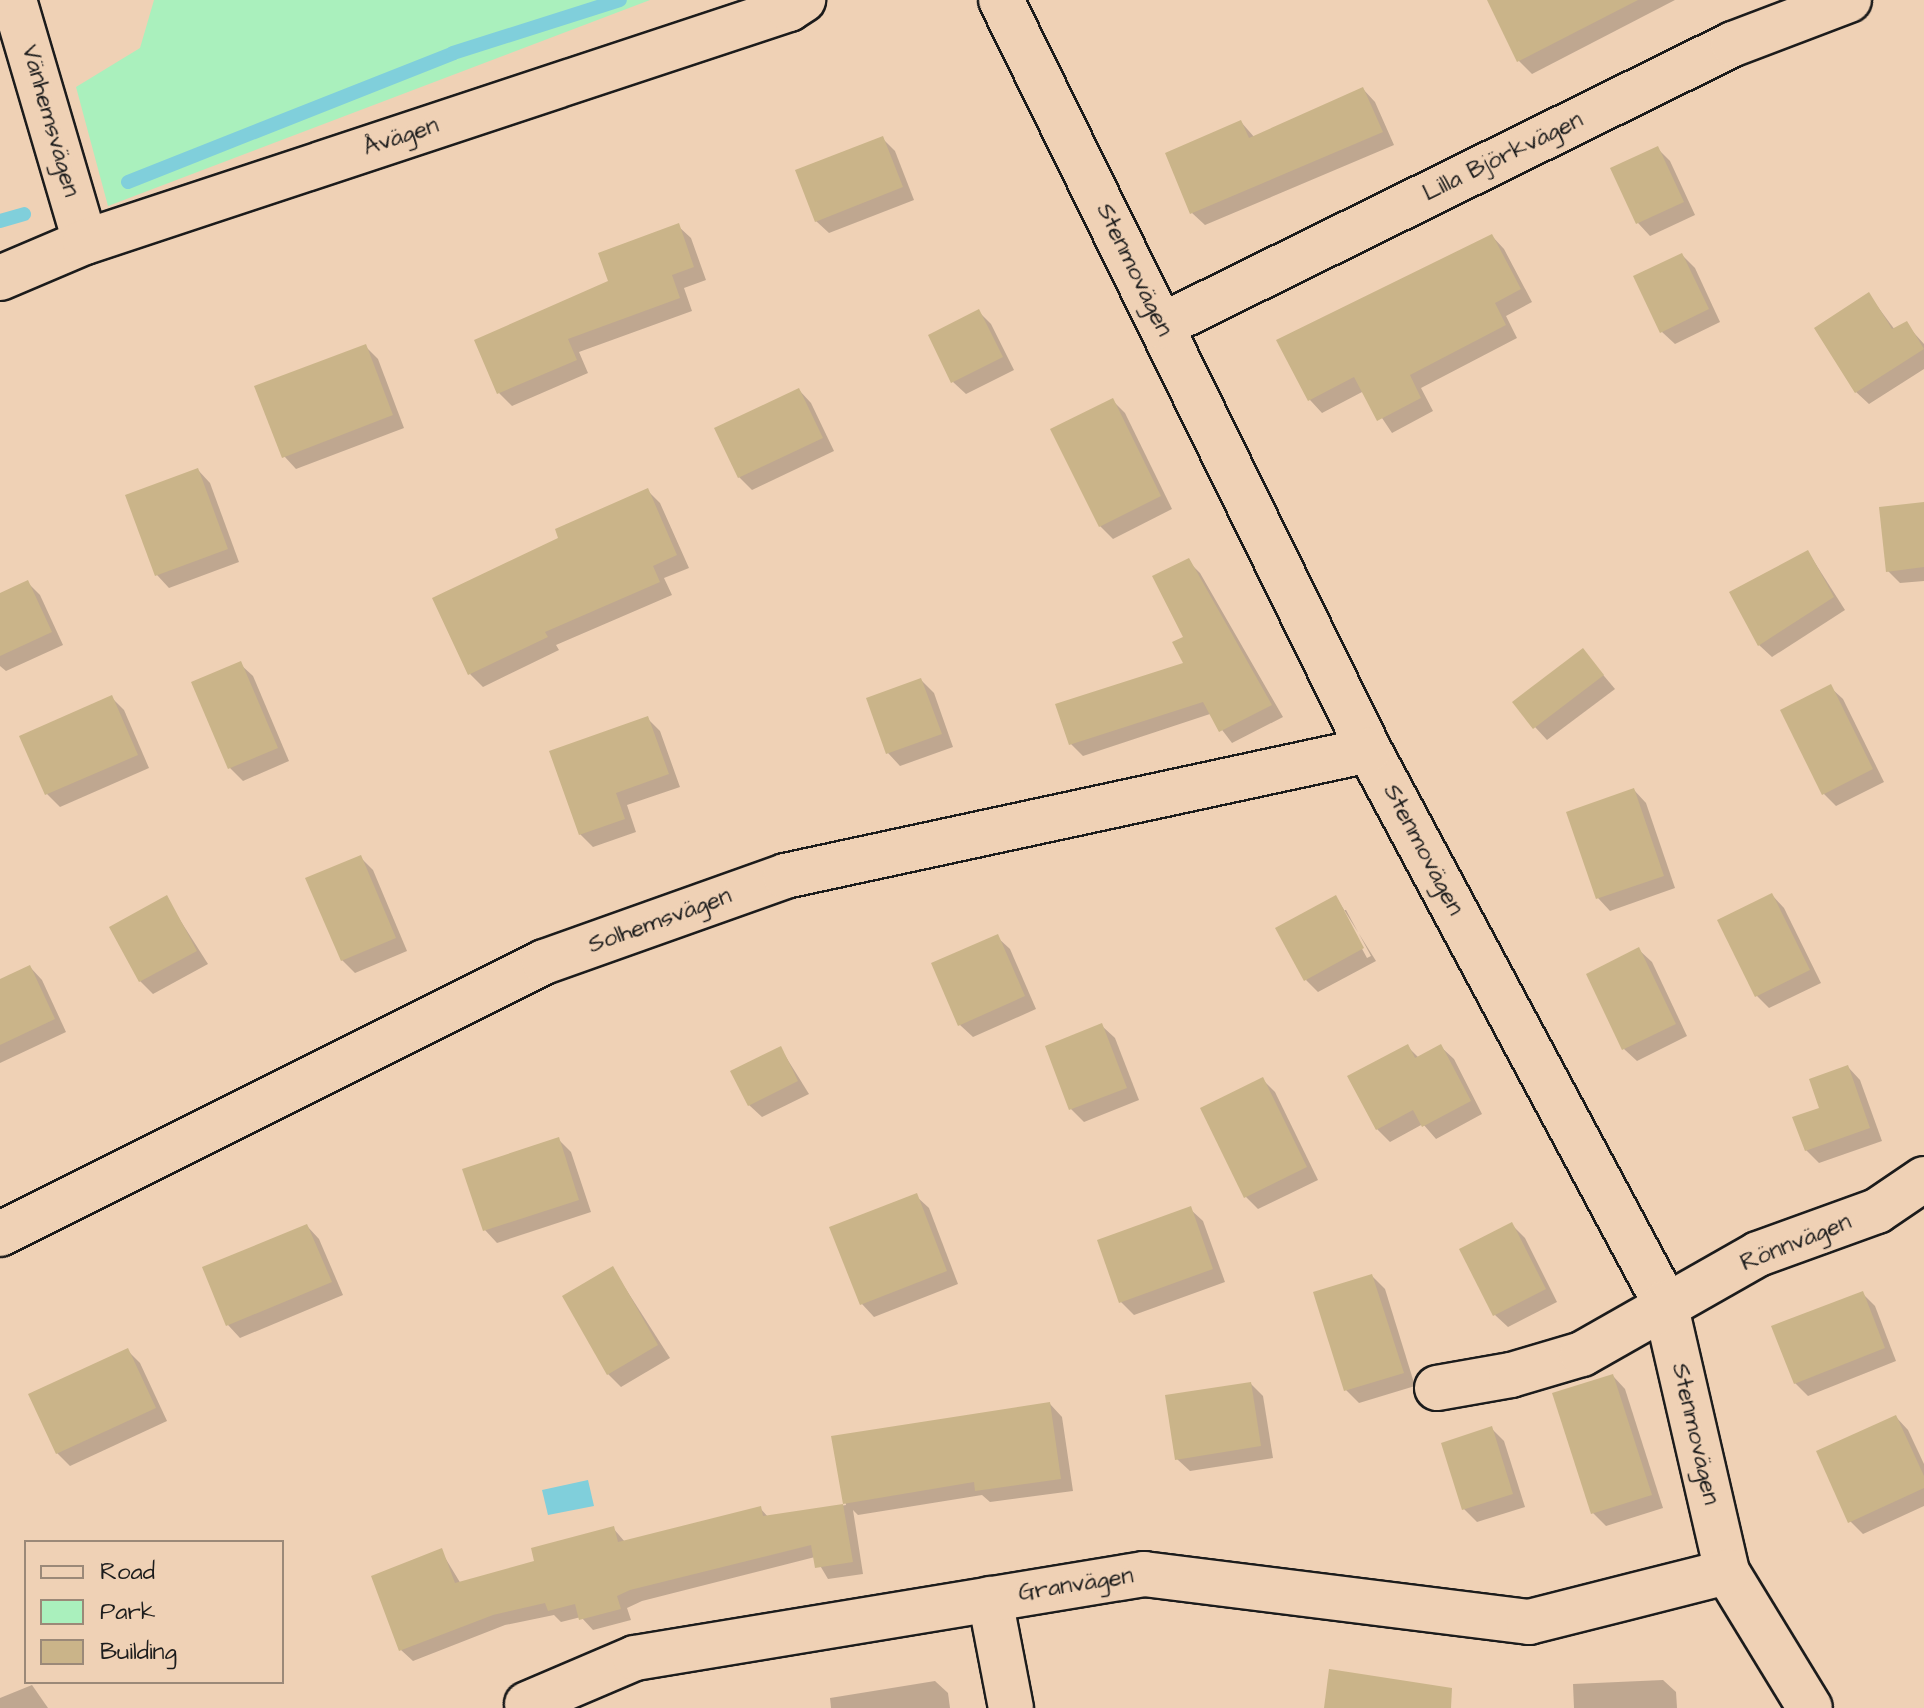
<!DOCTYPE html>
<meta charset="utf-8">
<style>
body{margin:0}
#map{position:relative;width:1924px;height:1708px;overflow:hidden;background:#efd1b5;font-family:"Architects Daughter",sans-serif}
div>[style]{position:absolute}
.green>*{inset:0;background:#aaf0bd}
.water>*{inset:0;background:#80cfdb}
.shadow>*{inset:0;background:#0003}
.stream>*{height:14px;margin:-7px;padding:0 7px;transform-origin:7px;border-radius:7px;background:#80cfdb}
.building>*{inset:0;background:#cab489}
.roads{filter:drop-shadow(2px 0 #1c1c1c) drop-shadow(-2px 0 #1c1c1c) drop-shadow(0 2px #1c1c1c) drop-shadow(0 -2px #1c1c1c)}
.minor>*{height:44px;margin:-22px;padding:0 22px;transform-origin:22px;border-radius:22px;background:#efd1b5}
span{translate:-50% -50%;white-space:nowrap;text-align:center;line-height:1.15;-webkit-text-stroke:7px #efd1b5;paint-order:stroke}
.street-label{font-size:24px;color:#1c1c1c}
.legend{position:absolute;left:24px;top:1540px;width:260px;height:144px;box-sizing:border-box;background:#efd1b5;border:2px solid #9b8978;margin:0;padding:10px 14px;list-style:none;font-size:24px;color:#1c1c1c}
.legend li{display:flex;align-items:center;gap:16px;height:40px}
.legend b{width:40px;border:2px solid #9b8978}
</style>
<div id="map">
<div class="green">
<i style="clip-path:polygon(154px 0,650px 0,108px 206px,76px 87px,140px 48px)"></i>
</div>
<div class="water">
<i style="clip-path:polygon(588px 1480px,594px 1506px,548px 1515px,542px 1490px)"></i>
</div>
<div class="shadow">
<i style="clip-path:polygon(1490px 0,1675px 0,1532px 74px,1519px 61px)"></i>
<i style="clip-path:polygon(1363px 89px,1375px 102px,1394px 145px,1205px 225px,1192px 213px,1241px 122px,1255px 138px)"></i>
<i style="clip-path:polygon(882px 138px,895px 151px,914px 200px,829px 233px,816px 221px)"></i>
<i style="clip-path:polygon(1658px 149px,1670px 161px,1695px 215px,1650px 236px,1638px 223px)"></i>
<i style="clip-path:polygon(678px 226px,691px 238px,706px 280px,684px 288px,692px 311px,579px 352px,588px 373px,512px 406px,499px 393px,610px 282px)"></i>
<i style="clip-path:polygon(1492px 236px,1504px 249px,1532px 302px,1506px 316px,1517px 338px,1421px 388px,1433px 411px,1392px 433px,1364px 391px,1322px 413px,1310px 400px,1279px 341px)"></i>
<i style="clip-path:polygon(1682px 255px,1695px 268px,1720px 322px,1675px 344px,1662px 332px)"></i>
<i style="clip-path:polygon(1869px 295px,1895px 330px,1906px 324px,1924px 344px,1924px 369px,1869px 404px,1856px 392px)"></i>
<i style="clip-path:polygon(979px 312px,991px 324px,1014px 370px,966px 394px,953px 382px)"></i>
<i style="clip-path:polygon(365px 346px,378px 359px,404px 428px,296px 469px,284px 456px)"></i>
<i style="clip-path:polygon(799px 390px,811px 403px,834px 451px,752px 490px,739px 477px)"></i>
<i style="clip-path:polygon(1113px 401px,1125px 413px,1172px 509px,1113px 539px,1100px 526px)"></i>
<i style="clip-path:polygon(198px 470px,210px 483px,239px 562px,169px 588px,157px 575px)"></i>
<i style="clip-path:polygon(648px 491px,660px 503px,689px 568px,664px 578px,672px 595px,556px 645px,559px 650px,483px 687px,470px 674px,561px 539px)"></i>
<i style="clip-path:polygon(1924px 504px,1924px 581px,1900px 583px,1888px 571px)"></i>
<i style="clip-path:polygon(1808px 552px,1845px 610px,1772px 657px,1759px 645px)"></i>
<i style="clip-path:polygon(1188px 561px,1200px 573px,1283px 717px,1232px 743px,1210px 714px,1083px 756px,1071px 744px,1186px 664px)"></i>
<i style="clip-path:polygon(28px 583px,40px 595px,63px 645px,6px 671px,0 666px,0 595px)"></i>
<i style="clip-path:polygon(1583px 651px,1615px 689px,1547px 740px,1535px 727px)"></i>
<i style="clip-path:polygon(240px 664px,253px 676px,289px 761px,243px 781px,230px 768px)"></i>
<i style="clip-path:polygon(921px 680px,934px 693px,953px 747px,900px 766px,888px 753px)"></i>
<i style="clip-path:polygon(1830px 687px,1843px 699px,1884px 782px,1836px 806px,1824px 794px)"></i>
<i style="clip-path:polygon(111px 697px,124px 710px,149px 768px,60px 807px,47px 794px,22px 737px)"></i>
<i style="clip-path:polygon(648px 719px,660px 731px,680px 787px,627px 805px,636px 832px,593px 847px,580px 834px)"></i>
<i style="clip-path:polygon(1634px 790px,1646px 803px,1675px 888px,1610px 911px,1598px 898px)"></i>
<i style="clip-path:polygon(361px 858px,373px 870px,407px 951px,355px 973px,342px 960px)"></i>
<i style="clip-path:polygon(1772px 895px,1784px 908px,1821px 983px,1769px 1008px,1756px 995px)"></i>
<i style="clip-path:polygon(evenodd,1336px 897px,1376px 961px,1318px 992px,1306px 980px,1336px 897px,1341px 910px,1346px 910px,1371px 956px,1367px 958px,1341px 910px)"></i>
<i style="clip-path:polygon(166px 898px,208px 964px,153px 994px,140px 981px)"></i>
<i style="clip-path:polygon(997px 937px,1010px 949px,1036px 1009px,973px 1037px,960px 1025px)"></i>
<i style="clip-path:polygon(1639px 950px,1652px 962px,1687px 1036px,1637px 1061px,1624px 1049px)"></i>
<i style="clip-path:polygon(30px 967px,42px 980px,66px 1032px,0 1063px,0 981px)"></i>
<i style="clip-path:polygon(1102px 1026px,1115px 1038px,1139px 1100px,1084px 1122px,1071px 1109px)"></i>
<i style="clip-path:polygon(1407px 1046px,1419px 1058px,1441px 1047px,1454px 1059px,1482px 1114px,1436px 1139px,1423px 1124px,1390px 1142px,1377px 1129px)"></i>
<i style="clip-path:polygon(781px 1049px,809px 1094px,762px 1117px,749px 1105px)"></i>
<i style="clip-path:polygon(1848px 1067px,1860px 1080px,1882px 1141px,1819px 1163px,1806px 1150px)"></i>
<i style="clip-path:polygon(1263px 1080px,1275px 1092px,1318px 1180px,1258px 1209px,1246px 1197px)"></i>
<i style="clip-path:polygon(558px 1139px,571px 1152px,591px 1212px,497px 1243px,485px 1230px)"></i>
<i style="clip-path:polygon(916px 1196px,929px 1208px,958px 1284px,874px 1317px,862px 1304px)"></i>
<i style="clip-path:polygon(1190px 1209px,1203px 1221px,1225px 1282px,1134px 1315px,1121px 1302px)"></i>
<i style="clip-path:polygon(1512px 1225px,1525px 1238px,1557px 1302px,1508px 1327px,1495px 1315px)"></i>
<i style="clip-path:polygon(307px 1226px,319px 1239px,343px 1295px,240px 1338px,228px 1325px)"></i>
<i style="clip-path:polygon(613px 1269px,670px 1358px,621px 1387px,608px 1374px)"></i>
<i style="clip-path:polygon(1372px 1276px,1385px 1289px,1415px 1386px,1359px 1403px,1346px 1390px)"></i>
<i style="clip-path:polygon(1862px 1293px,1875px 1306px,1896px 1361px,1808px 1396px,1795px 1383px)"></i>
<i style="clip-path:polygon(127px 1350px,140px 1363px,167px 1421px,70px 1466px,57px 1453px)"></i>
<i style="clip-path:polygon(1613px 1376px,1625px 1389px,1663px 1508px,1606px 1526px,1593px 1513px)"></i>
<i style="clip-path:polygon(1251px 1384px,1263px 1396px,1273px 1458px,1190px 1471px,1177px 1459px)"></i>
<i style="clip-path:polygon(1050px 1404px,1062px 1417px,1073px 1491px,990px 1502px,982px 1495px,858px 1515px,853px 1510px,863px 1574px,828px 1579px,815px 1557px,642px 1601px,627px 1608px,631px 1620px,593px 1630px,581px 1617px,561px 1622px,554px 1615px,505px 1625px,413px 1661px,401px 1650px,441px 1551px,461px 1584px,537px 1562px,613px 1528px,625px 1542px,760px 1508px,769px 1518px,846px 1505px,834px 1437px)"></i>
<i style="clip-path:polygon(1896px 1417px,1908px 1430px,1924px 1464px,1924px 1506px,1863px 1534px,1850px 1521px)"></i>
<i style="clip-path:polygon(1492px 1429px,1504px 1441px,1525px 1507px,1477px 1522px,1464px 1509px)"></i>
<i style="clip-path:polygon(1663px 1680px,1676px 1692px,1677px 1708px,1574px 1708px,1573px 1684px)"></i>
<i style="clip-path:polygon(935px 1681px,948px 1693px,950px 1708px,831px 1708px,830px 1698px)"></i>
<i style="clip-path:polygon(32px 1685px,48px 1708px,0 1708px,0 1698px)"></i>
</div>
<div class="stream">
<i style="left:128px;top:182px;width:350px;rotate:-21.6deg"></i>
<i style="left:453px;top:53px;width:175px;rotate:-17.6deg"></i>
<i style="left:0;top:221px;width:25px;rotate:-16deg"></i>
</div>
<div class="building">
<i style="clip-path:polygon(1487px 0,1638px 0,1517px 62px)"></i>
<i style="clip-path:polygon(1363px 87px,1383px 132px,1190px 214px,1165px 153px,1241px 120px,1249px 138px)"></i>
<i style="clip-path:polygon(883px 136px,903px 187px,815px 222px,795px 170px)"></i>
<i style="clip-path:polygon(1658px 146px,1684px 202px,1636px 224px,1610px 168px)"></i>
<i style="clip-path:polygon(679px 223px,694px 267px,672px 275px,680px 298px,568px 339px,577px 360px,497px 394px,474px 340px,608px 281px,598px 253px)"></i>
<i style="clip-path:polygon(1492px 234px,1521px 289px,1495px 303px,1506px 325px,1410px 375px,1421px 398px,1377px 421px,1354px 377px,1308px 401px,1276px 340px)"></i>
<i style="clip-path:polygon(1682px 253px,1709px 309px,1660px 333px,1633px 276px)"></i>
<i style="clip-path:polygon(1869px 292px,1892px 329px,1907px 321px,1924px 349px,1855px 393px,1814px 328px)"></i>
<i style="clip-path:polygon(979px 309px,1003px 357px,951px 383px,928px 335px)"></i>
<i style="clip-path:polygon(366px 344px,393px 415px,282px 458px,254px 386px)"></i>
<i style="clip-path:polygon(799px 388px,823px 438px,738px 478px,714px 428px)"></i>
<i style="clip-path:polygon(1113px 398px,1161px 496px,1099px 527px,1050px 429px)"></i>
<i style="clip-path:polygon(198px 468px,228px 549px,155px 576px,125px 495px)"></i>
<i style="clip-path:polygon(648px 488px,677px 555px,653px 566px,660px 582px,545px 632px,548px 637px,468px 675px,432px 598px,558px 538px,555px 529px)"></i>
<i style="clip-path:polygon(1924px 502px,1924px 567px,1886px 572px,1879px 507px)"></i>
<i style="clip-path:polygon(1808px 550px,1834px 597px,1758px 646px,1729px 592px)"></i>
<i style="clip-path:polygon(1189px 558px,1272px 705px,1219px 732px,1203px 702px,1069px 745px,1055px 704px,1183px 663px,1172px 642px,1183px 637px,1152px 576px)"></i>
<i style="clip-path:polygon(28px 580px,52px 632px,0 656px,0 593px)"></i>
<i style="clip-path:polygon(1583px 648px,1604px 675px,1533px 729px,1512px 702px)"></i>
<i style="clip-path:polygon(241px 661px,278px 748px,228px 769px,191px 682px)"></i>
<i style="clip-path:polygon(921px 678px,942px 734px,886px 754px,866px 698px)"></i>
<i style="clip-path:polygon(1831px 684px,1873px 769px,1822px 795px,1780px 710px)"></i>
<i style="clip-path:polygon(112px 695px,138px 755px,45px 795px,19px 736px)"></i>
<i style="clip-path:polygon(648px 716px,669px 774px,616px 793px,625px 819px,579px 835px,549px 751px)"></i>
<i style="clip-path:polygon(1634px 788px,1664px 876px,1596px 899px,1566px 812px)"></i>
<i style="clip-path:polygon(361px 855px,396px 938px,341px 961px,305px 878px)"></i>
<i style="clip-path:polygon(1772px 893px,1810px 970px,1755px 997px,1717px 920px)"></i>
<i style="clip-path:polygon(167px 895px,197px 951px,139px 982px,109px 927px)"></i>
<i style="clip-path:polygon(1336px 895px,1364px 948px,1304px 981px,1275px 928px)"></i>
<i style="clip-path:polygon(998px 934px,1025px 996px,958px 1026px,931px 963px)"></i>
<i style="clip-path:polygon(1639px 947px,1676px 1024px,1622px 1050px,1586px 974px)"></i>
<i style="clip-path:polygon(30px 965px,55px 1019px,0 1045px,0 979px)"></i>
<i style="clip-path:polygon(1102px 1023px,1127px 1088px,1069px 1110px,1045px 1046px)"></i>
<i style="clip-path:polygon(1408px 1044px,1415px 1058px,1441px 1044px,1471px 1101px,1422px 1127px,1413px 1110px,1376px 1130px,1347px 1076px)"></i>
<i style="clip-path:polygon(781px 1046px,798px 1081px,748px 1106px,730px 1071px)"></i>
<i style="clip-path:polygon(1848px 1065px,1870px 1128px,1805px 1151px,1792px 1117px,1819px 1108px,1809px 1079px)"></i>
<i style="clip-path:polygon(1263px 1077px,1307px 1167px,1244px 1198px,1200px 1108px)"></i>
<i style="clip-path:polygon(559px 1137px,579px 1200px,483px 1231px,462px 1169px)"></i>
<i style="clip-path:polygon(917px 1193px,947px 1271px,860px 1305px,829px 1227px)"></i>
<i style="clip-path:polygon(1191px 1206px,1213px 1269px,1119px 1303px,1097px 1240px)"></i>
<i style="clip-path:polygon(1512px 1222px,1546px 1289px,1493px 1316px,1459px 1249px)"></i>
<i style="clip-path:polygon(307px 1224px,332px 1282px,226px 1326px,202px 1267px)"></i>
<i style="clip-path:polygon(613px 1266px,658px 1345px,607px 1375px,562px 1296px)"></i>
<i style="clip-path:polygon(1372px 1274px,1404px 1373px,1344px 1391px,1313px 1292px)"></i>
<i style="clip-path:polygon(1863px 1291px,1885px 1348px,1794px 1384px,1771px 1326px)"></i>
<i style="clip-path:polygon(128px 1348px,156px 1408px,56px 1454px,28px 1394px)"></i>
<i style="clip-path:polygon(1613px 1374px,1652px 1495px,1591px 1514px,1552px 1393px)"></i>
<i style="clip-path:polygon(1251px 1382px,1261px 1446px,1175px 1460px,1165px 1395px)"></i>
<i style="clip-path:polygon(1050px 1402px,1061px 1479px,975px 1491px,974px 1482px,843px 1504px,831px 1436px)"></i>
<i style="clip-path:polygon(1896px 1415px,1924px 1476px,1924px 1488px,1848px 1523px,1816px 1451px)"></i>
<i style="clip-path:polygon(1492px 1426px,1513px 1494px,1462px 1510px,1441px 1443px)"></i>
<i style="clip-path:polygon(843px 1504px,853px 1562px,815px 1568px,811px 1545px,630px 1590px,617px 1596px,621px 1609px,579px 1620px,575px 1604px,548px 1611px,545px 1603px,493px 1615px,399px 1651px,371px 1576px,442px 1548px,455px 1583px,534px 1561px,531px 1548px,614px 1526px,618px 1542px,761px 1506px,763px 1516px)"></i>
<i style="clip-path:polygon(1329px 1669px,1452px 1688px,1451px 1708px,1324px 1708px)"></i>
</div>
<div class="roads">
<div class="minor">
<i style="left:14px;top:0;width:252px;rotate:73.6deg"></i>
<i style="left:1001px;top:0;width:835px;rotate:63.86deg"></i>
<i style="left:1369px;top:750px;width:627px;rotate:61.84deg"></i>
<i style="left:1665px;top:1303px;width:276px;rotate:77deg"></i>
<i style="left:1727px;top:1572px;width:159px;rotate:58.6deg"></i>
<i style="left:0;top:278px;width:92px;rotate:-23deg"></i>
<i style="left:85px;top:242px;width:742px;rotate:-18.31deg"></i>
<i style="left:789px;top:9px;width:17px;rotate:-33deg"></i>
<i style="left:1161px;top:326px;width:638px;rotate:-26.24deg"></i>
<i style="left:1733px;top:44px;width:124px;rotate:-20.8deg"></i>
<i style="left:0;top:1234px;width:608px;rotate:-26.57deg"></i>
<i style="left:544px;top:962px;width:256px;rotate:-19.6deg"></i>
<i style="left:785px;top:876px;width:597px;rotate:-12.18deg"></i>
<i style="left:1437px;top:1388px;width:75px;rotate:-10deg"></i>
<i style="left:1511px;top:1375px;width:74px;rotate:-16.5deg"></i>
<i style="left:1582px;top:1354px;width:202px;rotate:-29.6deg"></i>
<i style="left:1758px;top:1254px;width:127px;rotate:-19.9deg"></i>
<i style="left:1877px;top:1211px;width:57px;rotate:-34.2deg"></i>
<i style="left:990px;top:1599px;width:111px;rotate:79.1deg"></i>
<i style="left:527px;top:1704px;width:117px;rotate:-23.1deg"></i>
<i style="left:635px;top:1658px;width:516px;rotate:-9.37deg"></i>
<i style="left:1144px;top:1574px;width:388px;rotate:7.1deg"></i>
<i style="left:1529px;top:1622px;width:204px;rotate:-14.2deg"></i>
</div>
</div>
<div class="street-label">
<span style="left:50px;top:121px;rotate:74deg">Vänhemsvägen</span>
<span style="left:401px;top:137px;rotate:-18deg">Åvägen</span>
<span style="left:1503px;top:157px;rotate:-26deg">Lilla Björkvägen</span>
<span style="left:1134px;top:270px;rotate:64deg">Stenmovägen</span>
<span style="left:1423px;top:850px;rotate:62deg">Stenmovägen</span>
<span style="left:660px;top:921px;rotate:-20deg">Solhemsvägen</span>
<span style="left:1796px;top:1243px;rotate:-22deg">Rönnvägen</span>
<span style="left:1695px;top:1434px;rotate:77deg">Stenmovägen</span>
<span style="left:1076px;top:1585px;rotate:-9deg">Granvägen</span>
</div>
<ul class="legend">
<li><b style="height:10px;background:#efd1b5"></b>Road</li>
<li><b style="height:22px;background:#aaf0bd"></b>Park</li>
<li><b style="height:22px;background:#cab489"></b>Building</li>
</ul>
</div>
